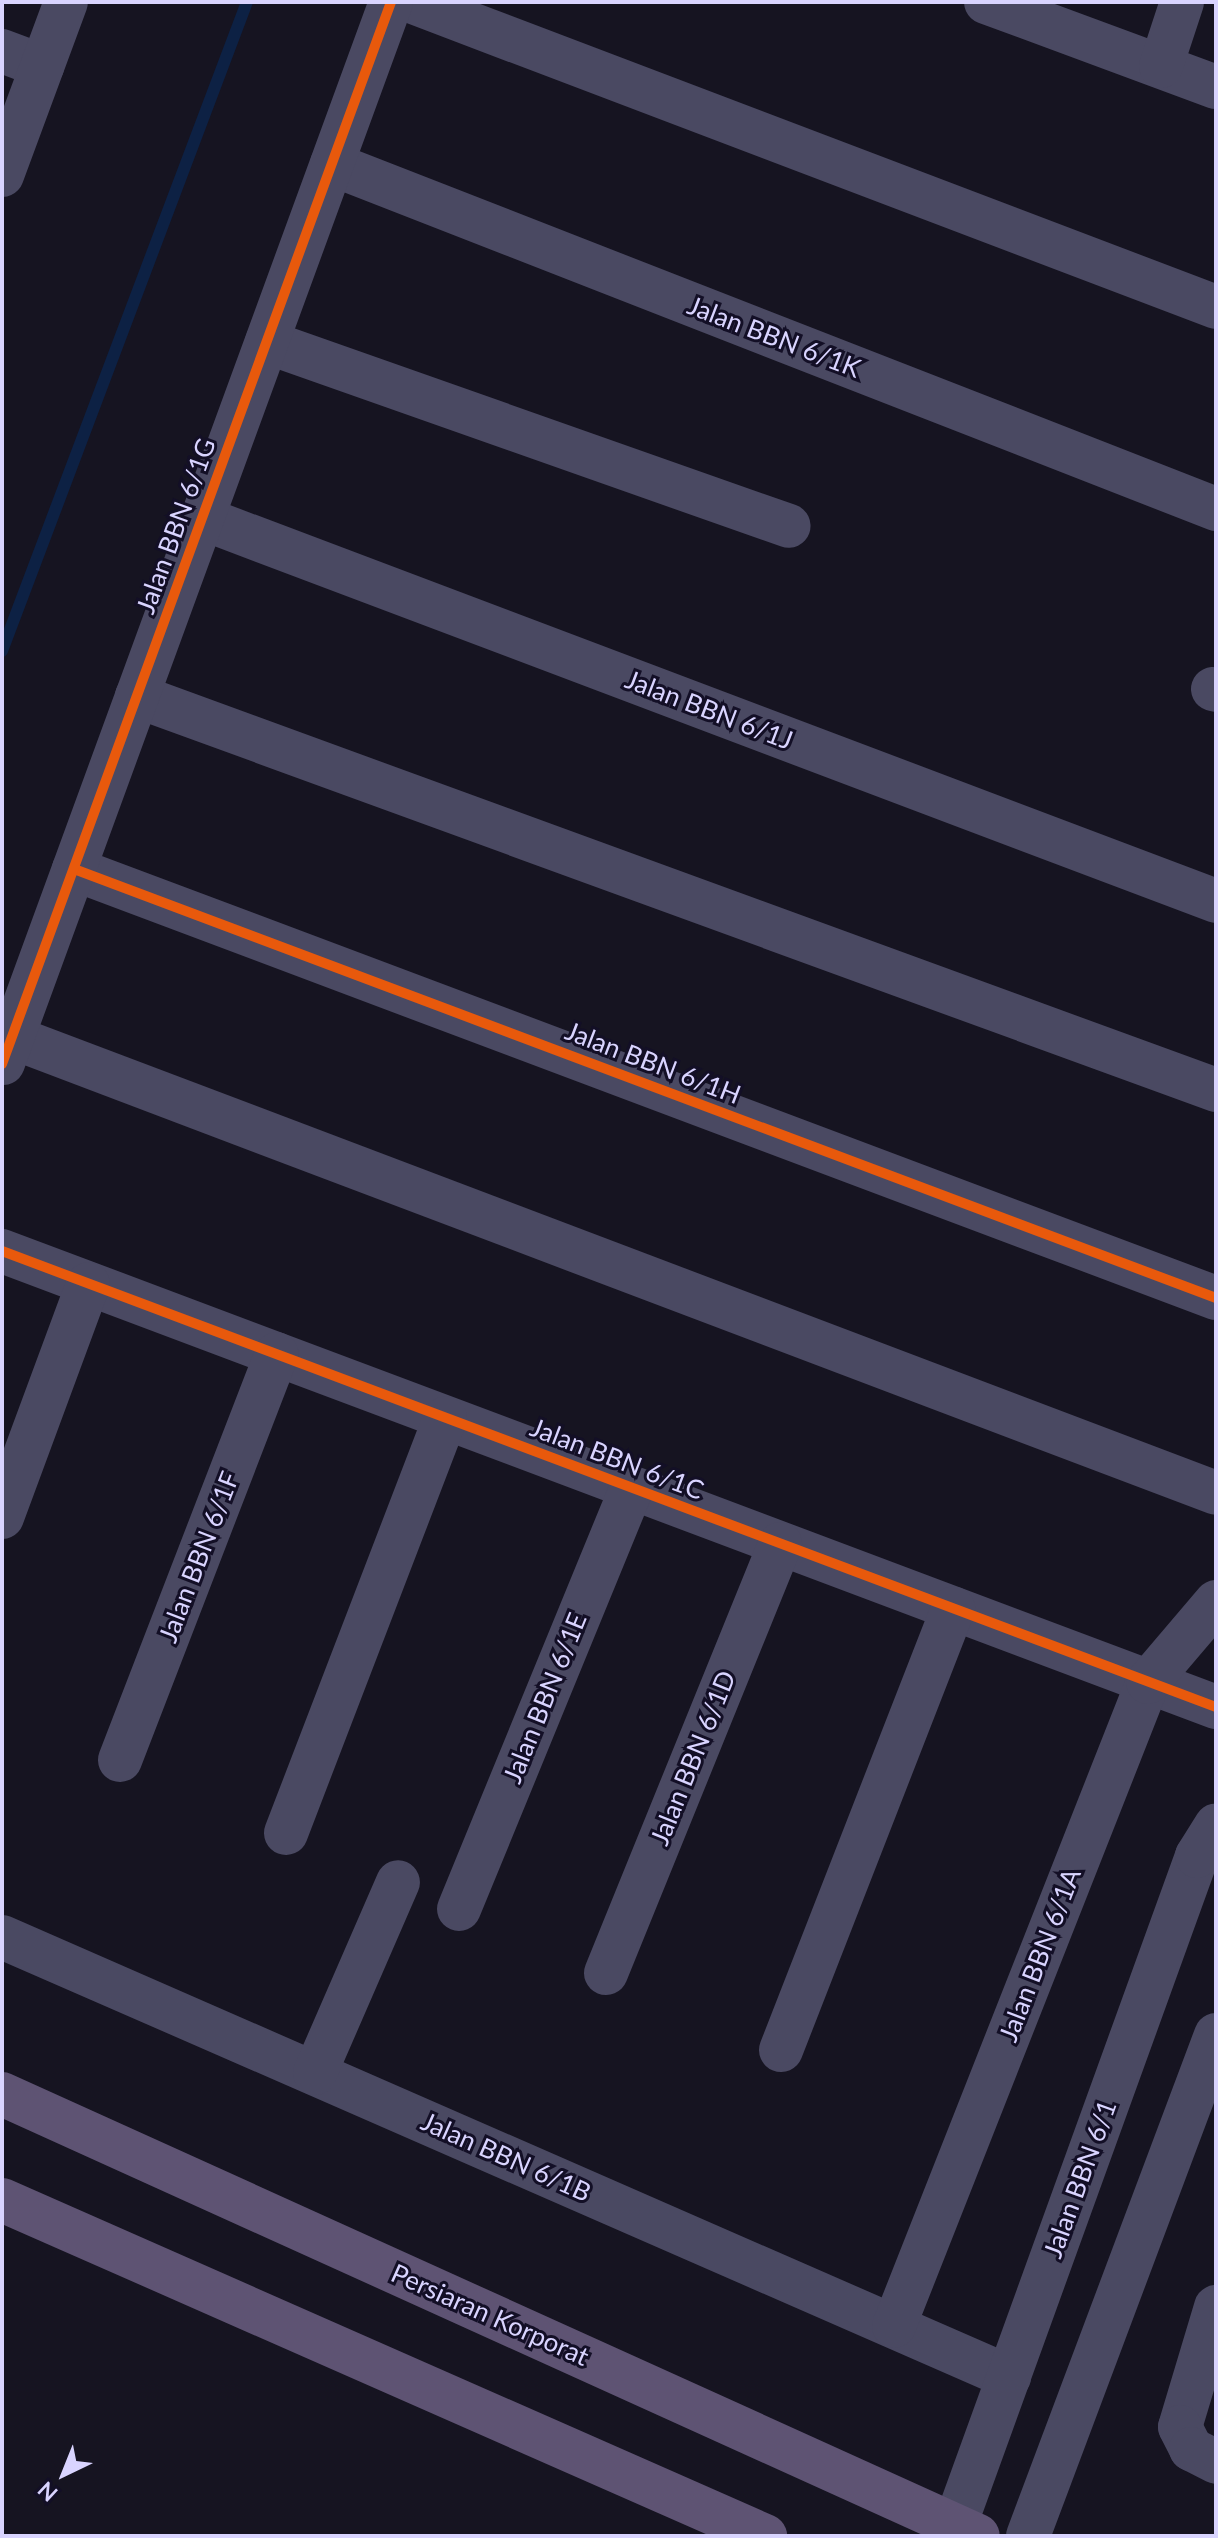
<!DOCTYPE html>
<style>
body{margin:0}
#map{position:relative;width:1218px;height:2538px;overflow:hidden;background:#161421;font-family:Lato,sans-serif}
div>[style]{position:absolute}
.stream>*{height:12px;margin:-6px;padding:0 6px;transform-origin:6px;border-radius:6px;background:#0d2144}
.minor>*{height:44px;margin:-22px;padding:0 22px;transform-origin:22px;border-radius:22px;background:#4a4962}
.major>*{height:44px;margin:-22px;padding:0 22px;transform-origin:22px;border-radius:22px;background:#5e5373}
.cycleway>*{height:10px;margin:-5px;padding:0 5px;transform-origin:5px;border-radius:5px;background:#e8590c}
span{translate:-50% -50%;white-space:nowrap;text-align:center;line-height:1.15;-webkit-text-stroke:6px #130f26;paint-order:stroke}
.street-label{font-size:26px;color:#d9d4ff}
.frame{position:absolute;inset:0;border:4px solid #d9d4ff;pointer-events:none}
.north{position:absolute;left:24px;top:2434px;width:80px;height:80px;-webkit-text-stroke:6px #130f26;paint-order:stroke;rotate:223deg;font-size:22px;font-weight:700;line-height:32px;text-align:center;color:#d9d4ff}
.north::after{content:'';display:block;margin:auto;width:28px;height:36px;background:#d9d4ff;clip-path:polygon(50% 0,100% 100%,50% 72%,0 100%)}
</style>
<div id="map">
<div class="stream">
<i style="left:2px;top:651px;width:694px;rotate:-69.32deg"></i>
</div>
<div class="minor">
<i style="left:413px;top:2px;width:859px;rotate:20.8deg"></i>
<i style="left:986px;top:2px;width:245px;rotate:20.3deg"></i>
<i style="left:2px;top:51px;width:43px;rotate:20.6deg"></i>
<i style="left:1161px;top:66px;width:67px;rotate:-71.8deg"></i>
<i style="left:332px;top:164px;width:949px;rotate:21.32deg"></i>
<i style="left:2px;top:175px;width:184px;rotate:-69.7deg"></i>
<i style="left:267px;top:342px;width:553px;rotate:19.42deg"></i>
<i style="left:202px;top:518px;width:1084px;rotate:20.69deg"></i>
<i style="left:1213px;top:689px;width:3px;rotate:18deg"></i>
<i style="left:137px;top:696px;width:1149px;rotate:20.06deg"></i>
<i style="left:74px;top:869px;width:1220px;rotate:20.59deg"></i>
<i style="left:12px;top:1037px;width:1287px;rotate:20.74deg"></i>
<i style="left:3px;top:1063px;width:1130px;rotate:-69.91deg"></i>
<i style="left:2px;top:1251px;width:1297px;rotate:20.59deg"></i>
<i style="left:2px;top:1517px;width:248px;rotate:-69.7deg"></i>
<i style="left:120px;top:1760px;width:435px;rotate:-68.9deg"></i>
<i style="left:286px;top:1833px;width:444px;rotate:-69deg"></i>
<i style="left:459px;top:1909px;width:455px;rotate:-67.7deg"></i>
<i style="left:2px;top:1937px;width:1099px;rotate:23.6deg"></i>
<i style="left:606px;top:1973px;width:463px;rotate:-67.9deg"></i>
<i style="left:781px;top:2050px;width:474px;rotate:-68.7deg"></i>
<i style="left:315px;top:2073px;width:208px;rotate:-66.5deg"></i>
<i style="left:1216px;top:2307px;width:125px;rotate:106.7deg"></i>
<i style="left:1180px;top:2427px;width:25px;rotate:63deg"></i>
<i style="left:1191px;top:2449px;width:28px;rotate:27deg"></i>
<i style="left:894px;top:2326px;width:692px;rotate:-68.48deg"></i>
<i style="left:1148px;top:1682px;width:105px;rotate:-49.6deg"></i>
<i style="left:951px;top:2536px;width:723px;rotate:-70.11deg"></i>
<i style="left:1197px;top:1856px;width:36px;rotate:-58deg"></i>
<i style="left:1028px;top:2536px;width:535px;rotate:-69.43deg"></i>
</div>
<div class="major">
<i style="left:2px;top:2094px;width:1071px;rotate:24.36deg"></i>
<i style="left:2px;top:2200px;width:834px;rotate:23.77deg"></i>
</div>
<div class="cycleway">
<i style="left:74px;top:869px;width:1220px;rotate:20.59deg"></i>
<i style="left:2px;top:1064px;width:1131px;rotate:-69.88deg"></i>
<i style="left:2px;top:1251px;width:1297px;rotate:20.59deg"></i>
</div>
<div class="street-label">
<span style="left:774px;top:337px;rotate:21deg">Jalan BBN 6/1K</span>
<span style="left:176px;top:526px;rotate:-70deg">Jalan BBN 6/1G</span>
<span style="left:709px;top:710px;rotate:21deg">Jalan BBN 6/1J</span>
<span style="left:653px;top:1063px;rotate:21deg">Jalan BBN 6/1H</span>
<span style="left:617px;top:1459px;rotate:21deg">Jalan BBN 6/1C</span>
<span style="left:199px;top:1557px;rotate:-69deg">Jalan BBN 6/1F</span>
<span style="left:545px;top:1698px;rotate:-68deg">Jalan BBN 6/1E</span>
<span style="left:693px;top:1758px;rotate:-68deg">Jalan BBN 6/1D</span>
<span style="left:1040px;top:1955px;rotate:-69deg">Jalan BBN 6/1A</span>
<span style="left:506px;top:2157px;rotate:24deg">Jalan BBN 6/1B</span>
<span style="left:1080px;top:2179px;rotate:-70deg">Jalan BBN 6/1</span>
<span style="left:490px;top:2315px;rotate:24deg">Persiaran Korporat</span>
</div>
<div class="frame"></div>
<div class="north">N</div>
</div>
